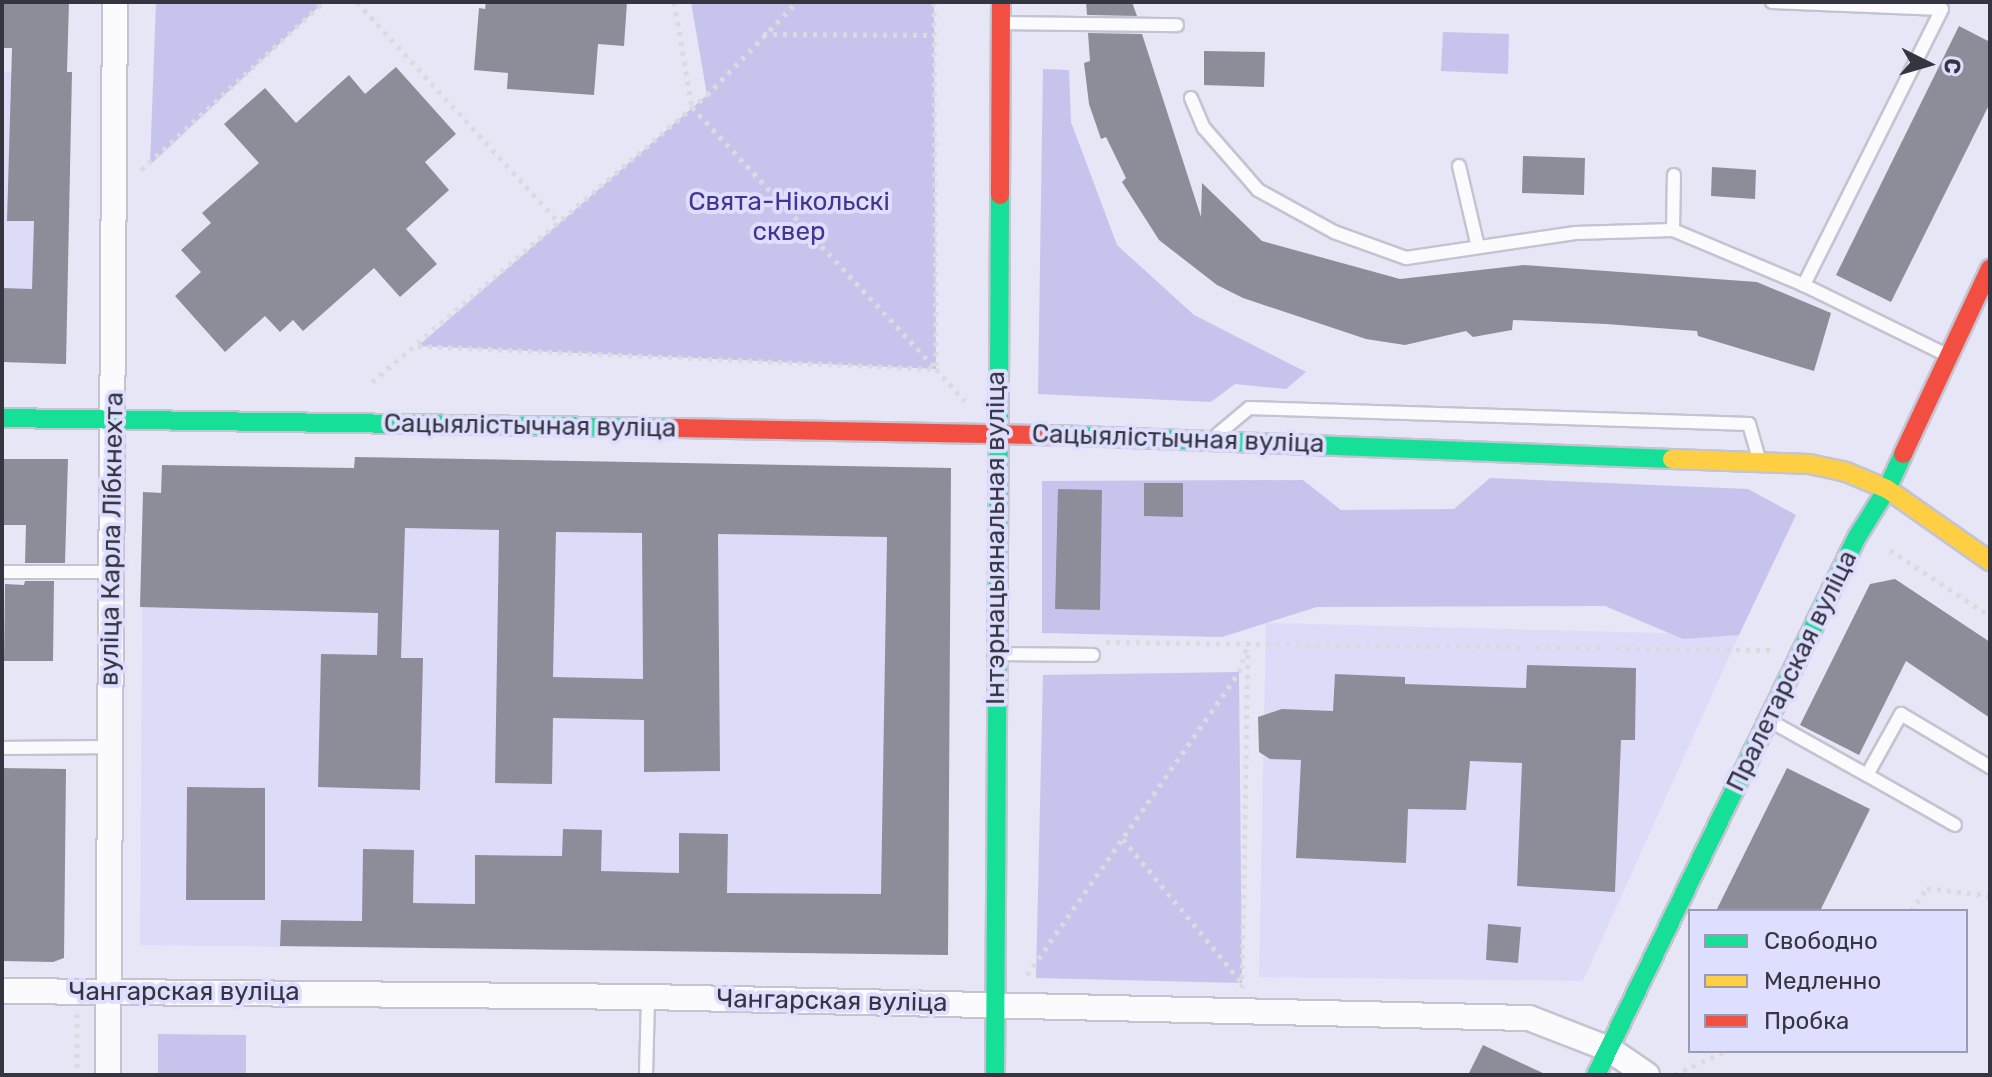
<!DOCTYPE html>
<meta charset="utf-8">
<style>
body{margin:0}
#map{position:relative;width:1992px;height:1077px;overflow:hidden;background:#e6e6f7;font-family:Rubik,sans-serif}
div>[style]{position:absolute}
.built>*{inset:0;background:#dcdcf9}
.green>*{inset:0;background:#c6c4ec}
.building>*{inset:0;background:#8d8d9a}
.path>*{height:5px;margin-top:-2.5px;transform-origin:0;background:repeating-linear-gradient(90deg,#dadadf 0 4px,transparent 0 10px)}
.roads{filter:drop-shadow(2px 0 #c4c4d1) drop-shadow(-2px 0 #c4c4d1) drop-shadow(0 2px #c4c4d1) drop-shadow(0 -2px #c4c4d1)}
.lane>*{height:12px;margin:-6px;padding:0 6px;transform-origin:6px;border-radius:6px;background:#fbfbfe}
.street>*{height:24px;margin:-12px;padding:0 12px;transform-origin:12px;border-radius:12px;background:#fbfbfe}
.fast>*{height:18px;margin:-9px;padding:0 9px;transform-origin:9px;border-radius:9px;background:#16e098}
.slow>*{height:18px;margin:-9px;padding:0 9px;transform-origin:9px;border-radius:9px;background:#ffcf43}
.jam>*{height:18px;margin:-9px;padding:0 9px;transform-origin:9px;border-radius:9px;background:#f24e42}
span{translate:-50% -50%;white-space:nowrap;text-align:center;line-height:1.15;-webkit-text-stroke:8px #dedeff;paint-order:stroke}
.park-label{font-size:26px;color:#443690}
.street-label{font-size:26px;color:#353541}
.frame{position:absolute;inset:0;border:4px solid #353541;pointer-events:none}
.legend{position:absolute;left:1688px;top:909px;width:280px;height:144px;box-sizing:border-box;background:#dedeff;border:2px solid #9a9ab3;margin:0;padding:10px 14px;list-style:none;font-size:24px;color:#353541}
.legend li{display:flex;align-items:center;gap:16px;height:40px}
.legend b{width:40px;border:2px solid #9a9ab3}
.north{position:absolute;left:1888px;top:24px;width:80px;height:80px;-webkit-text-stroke:6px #dedeff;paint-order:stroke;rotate:95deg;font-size:22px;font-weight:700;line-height:32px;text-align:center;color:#353541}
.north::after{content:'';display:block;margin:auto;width:28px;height:36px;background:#353541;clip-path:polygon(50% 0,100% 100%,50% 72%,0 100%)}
</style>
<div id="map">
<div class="built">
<i style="clip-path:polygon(2px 72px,71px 72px,66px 364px,2px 362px)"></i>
<i style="clip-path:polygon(355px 457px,951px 468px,948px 955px,140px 945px,143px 492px,354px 498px)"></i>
<i style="clip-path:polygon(1266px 623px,1739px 635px,1583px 981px,1259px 977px)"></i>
</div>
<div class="green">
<i style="clip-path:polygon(156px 2px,324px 2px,150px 165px)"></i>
<i style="clip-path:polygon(691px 2px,934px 2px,936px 369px,418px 346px,707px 95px)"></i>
<i style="clip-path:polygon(1443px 32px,1509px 34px,1508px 74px,1441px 71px)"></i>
<i style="clip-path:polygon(1043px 69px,1069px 70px,1071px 122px,1117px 245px,1194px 315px,1306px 372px,1286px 389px,1235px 384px,1211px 402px,1038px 394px)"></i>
<i style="clip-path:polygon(1490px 478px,1748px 489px,1796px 515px,1739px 635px,1683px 639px,1605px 606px,1317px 607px,1222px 637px,1042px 633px,1042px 481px,1303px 480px,1341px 510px,1454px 509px)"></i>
<i style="clip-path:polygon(1239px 672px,1242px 983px,1036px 978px,1043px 675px)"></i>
<i style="clip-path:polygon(158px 1034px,246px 1035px,246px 1075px,158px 1075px)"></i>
</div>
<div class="building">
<i style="clip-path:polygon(2px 2px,69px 2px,67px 72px,72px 72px,66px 364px,2px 362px,2px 288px,32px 289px,34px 221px,7px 221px,12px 48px,2px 48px)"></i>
<i style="clip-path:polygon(486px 2px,627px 2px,624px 46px,598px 44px,594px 95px,507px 89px,508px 73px,474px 70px,479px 8px,485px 9px)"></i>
<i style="clip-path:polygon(1086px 2px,1132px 2px,1137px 16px,1087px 15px)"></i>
<i style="clip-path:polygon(1959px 26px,1990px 42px,1990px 103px,1891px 302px,1836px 275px)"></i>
<i style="clip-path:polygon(1088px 33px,1142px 34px,1201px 217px,1202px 183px,1262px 241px,1400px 279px,1524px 265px,1757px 282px,1831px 313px,1814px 371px,1698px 336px,1697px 331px,1606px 324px,1513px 320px,1512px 330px,1473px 337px,1466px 331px,1405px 345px,1366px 339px,1243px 298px,1217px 285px,1159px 240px,1122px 182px,1126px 178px,1106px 137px,1101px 139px,1089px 104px,1084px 63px,1090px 61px)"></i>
<i style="clip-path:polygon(1204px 51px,1265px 52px,1264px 87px,1204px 85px)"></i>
<i style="clip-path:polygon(396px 67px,456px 134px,425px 162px,449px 190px,406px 229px,437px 264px,400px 297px,374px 268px,303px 331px,293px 320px,280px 332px,265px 316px,225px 352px,175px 296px,201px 272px,181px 250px,211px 223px,202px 213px,259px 163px,224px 124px,265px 88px,296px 123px,349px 75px,365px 94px)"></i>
<i style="clip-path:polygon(1523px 156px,1585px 158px,1584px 195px,1522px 193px)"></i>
<i style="clip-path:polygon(1712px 167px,1756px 170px,1755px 199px,1711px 196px)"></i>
<i style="clip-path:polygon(evenodd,355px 457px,951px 468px,948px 955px,280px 946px,281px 920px,362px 921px,363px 849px,414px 850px,413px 903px,475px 904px,475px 855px,562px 856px,563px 829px,602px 830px,601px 871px,679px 873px,679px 833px,728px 834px,727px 893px,881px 894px,887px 537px,718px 534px,720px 771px,644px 772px,644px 720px,553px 718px,552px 784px,495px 783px,499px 530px,405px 528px,401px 658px,423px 658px,420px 790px,318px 787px,321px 654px,377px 655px,378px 613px,140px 607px,143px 492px,161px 493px,162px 465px,354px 468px,355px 457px,556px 532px,642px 533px,643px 679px,553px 677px,556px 532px)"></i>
<i style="clip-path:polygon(2px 459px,68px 459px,65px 563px,25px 563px,26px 525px,2px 525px)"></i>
<i style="clip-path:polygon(1144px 483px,1183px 483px,1183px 517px,1144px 516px)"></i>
<i style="clip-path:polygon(1058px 489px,1102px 490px,1100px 610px,1055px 609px)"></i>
<i style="clip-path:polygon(1895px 579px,1990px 642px,1990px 718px,1906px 661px,1859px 755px,1800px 725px,1870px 584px)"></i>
<i style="clip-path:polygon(25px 581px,54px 581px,53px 661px,4px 661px,5px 584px,24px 585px)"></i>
<i style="clip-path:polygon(1527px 665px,1636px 668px,1635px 740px,1621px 740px,1615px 892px,1517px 886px,1522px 763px,1470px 761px,1466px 810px,1408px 809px,1406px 863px,1296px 858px,1301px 760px,1270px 759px,1259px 752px,1258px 717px,1282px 709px,1333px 711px,1335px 674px,1405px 677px,1405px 684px,1526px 688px)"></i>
<i style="clip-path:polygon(2px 768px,66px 769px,64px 958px,53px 962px,2px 961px)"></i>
<i style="clip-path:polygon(1787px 768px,1870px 809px,1820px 911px,1716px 911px)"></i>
<i style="clip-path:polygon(187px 787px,265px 788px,265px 900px,186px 900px)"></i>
<i style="clip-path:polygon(1488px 924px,1521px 927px,1518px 963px,1486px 960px)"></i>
<i style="clip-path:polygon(1483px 1045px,1547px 1075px,1468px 1075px)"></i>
</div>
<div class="path">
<i style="left:357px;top:2px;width:297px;rotate:47.5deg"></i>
<i style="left:674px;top:2px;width:107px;rotate:80.3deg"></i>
<i style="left:692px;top:107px;width:357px;rotate:47deg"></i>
<i style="left:934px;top:2px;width:367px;rotate:89.7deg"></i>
<i style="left:936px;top:369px;width:43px;rotate:47.8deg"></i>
<i style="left:763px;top:34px;width:171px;rotate:0.3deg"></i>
<i style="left:141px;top:170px;width:248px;rotate:-42.6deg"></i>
<i style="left:418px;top:346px;width:519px;rotate:2.54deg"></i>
<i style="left:372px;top:382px;width:441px;rotate:-40.6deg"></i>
<i style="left:707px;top:95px;width:129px;rotate:-45.9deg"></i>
<i style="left:1890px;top:550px;width:120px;rotate:33.4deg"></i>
<i style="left:1106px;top:642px;width:666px;rotate:0.69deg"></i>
<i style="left:1123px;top:839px;width:187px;rotate:50.4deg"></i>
<i style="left:1911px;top:911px;width:28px;rotate:-55deg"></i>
<i style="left:1927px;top:888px;width:64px;rotate:7.2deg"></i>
<i style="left:1027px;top:975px;width:370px;rotate:-55deg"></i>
<i style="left:1239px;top:672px;width:32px;rotate:-72deg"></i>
<i style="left:1242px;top:988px;width:338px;rotate:-89deg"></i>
<i style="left:77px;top:1014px;width:61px;rotate:90deg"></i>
<i style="left:1674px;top:1075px;width:56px;rotate:-25.2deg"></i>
</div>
<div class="roads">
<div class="lane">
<i style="left:1772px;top:2px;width:170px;rotate:2.4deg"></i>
<i style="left:1942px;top:9px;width:309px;rotate:116.6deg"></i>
<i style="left:1004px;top:23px;width:173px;rotate:0.7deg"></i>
<i style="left:1191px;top:98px;width:33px;rotate:67deg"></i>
<i style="left:1204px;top:128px;width:82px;rotate:48.9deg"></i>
<i style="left:1258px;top:190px;width:87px;rotate:28.9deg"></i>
<i style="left:1334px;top:232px;width:77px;rotate:19.9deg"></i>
<i style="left:1406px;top:258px;width:171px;rotate:-8.4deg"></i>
<i style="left:1575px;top:233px;width:98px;rotate:-1.8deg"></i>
<i style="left:1673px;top:230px;width:142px;rotate:22.8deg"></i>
<i style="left:1804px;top:285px;width:159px;rotate:26.1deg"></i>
<i style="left:1459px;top:166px;width:83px;rotate:76.8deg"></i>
<i style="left:1673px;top:230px;width:55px;rotate:-89deg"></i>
<i style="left:1218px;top:434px;width:40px;rotate:-40deg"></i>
<i style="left:1249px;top:408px;width:500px;rotate:1.83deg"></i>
<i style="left:1749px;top:424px;width:37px;rotate:74deg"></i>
<i style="left:2px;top:572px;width:110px"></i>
<i style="left:999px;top:654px;width:94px;rotate:0.6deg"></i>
<i style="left:1772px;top:722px;width:109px;rotate:29.2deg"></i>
<i style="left:1867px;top:775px;width:70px;rotate:-60.9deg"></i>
<i style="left:1901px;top:714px;width:104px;rotate:30.8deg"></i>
<i style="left:2px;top:748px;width:107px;rotate:-0.5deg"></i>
<i style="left:1867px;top:775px;width:101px;rotate:29.6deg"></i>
<i style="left:646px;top:1075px;width:78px;rotate:-88.5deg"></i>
</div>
<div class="street">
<i style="left:2px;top:991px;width:646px;rotate:0.53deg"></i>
<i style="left:648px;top:997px;width:881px;rotate:1.37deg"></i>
<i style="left:1529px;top:1018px;width:86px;rotate:21.2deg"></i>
<i style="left:1609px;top:1049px;width:46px;rotate:34.4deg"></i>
<i style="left:108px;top:1075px;width:1073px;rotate:-89.63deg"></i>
</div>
<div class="fast">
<i style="left:2px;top:418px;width:672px;rotate:0.85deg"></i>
<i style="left:1054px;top:435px;width:618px;rotate:2.22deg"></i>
<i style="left:995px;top:1075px;width:880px;rotate:-89.67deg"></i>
<i style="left:1596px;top:1075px;width:598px;rotate:-64.12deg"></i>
<i style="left:1857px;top:537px;width:57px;rotate:-58deg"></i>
<i style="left:1887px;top:489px;width:38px;rotate:-65deg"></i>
</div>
<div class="slow">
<i style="left:1672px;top:459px;width:137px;rotate:2.1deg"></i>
<i style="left:1809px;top:464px;width:38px;rotate:12deg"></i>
<i style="left:1846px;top:472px;width:44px;rotate:22.5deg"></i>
<i style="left:1887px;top:489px;width:126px;rotate:35deg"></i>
</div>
<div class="jam">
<i style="left:1000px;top:195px;width:193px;rotate:-89.7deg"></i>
<i style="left:674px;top:428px;width:380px;rotate:1.1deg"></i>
<i style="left:1903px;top:454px;width:205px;rotate:-64.9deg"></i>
</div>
</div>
<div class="park-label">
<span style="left:789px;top:217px">Свята-Нікольскі<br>сквер</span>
</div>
<div class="street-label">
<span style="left:530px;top:426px;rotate:1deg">Сацыялістычная вуліца</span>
<span style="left:1178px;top:439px;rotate:2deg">Сацыялістычная вуліца</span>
<span style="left:996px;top:538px;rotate:-90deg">Інтэрнацыянальная вуліца</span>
<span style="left:112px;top:539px;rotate:-89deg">вуліца Карла Лібкнехта</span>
<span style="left:1792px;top:671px;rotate:-64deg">Пралетарская вуліца</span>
<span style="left:184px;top:992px">Чангарская вуліца</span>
<span style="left:832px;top:1001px;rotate:1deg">Чангарская вуліца</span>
</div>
<div class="frame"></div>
<ul class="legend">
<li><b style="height:10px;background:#16e098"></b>Свободно</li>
<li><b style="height:10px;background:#ffcf43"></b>Медленно</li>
<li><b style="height:10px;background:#f24e42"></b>Пробка</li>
</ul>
<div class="north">С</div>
</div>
